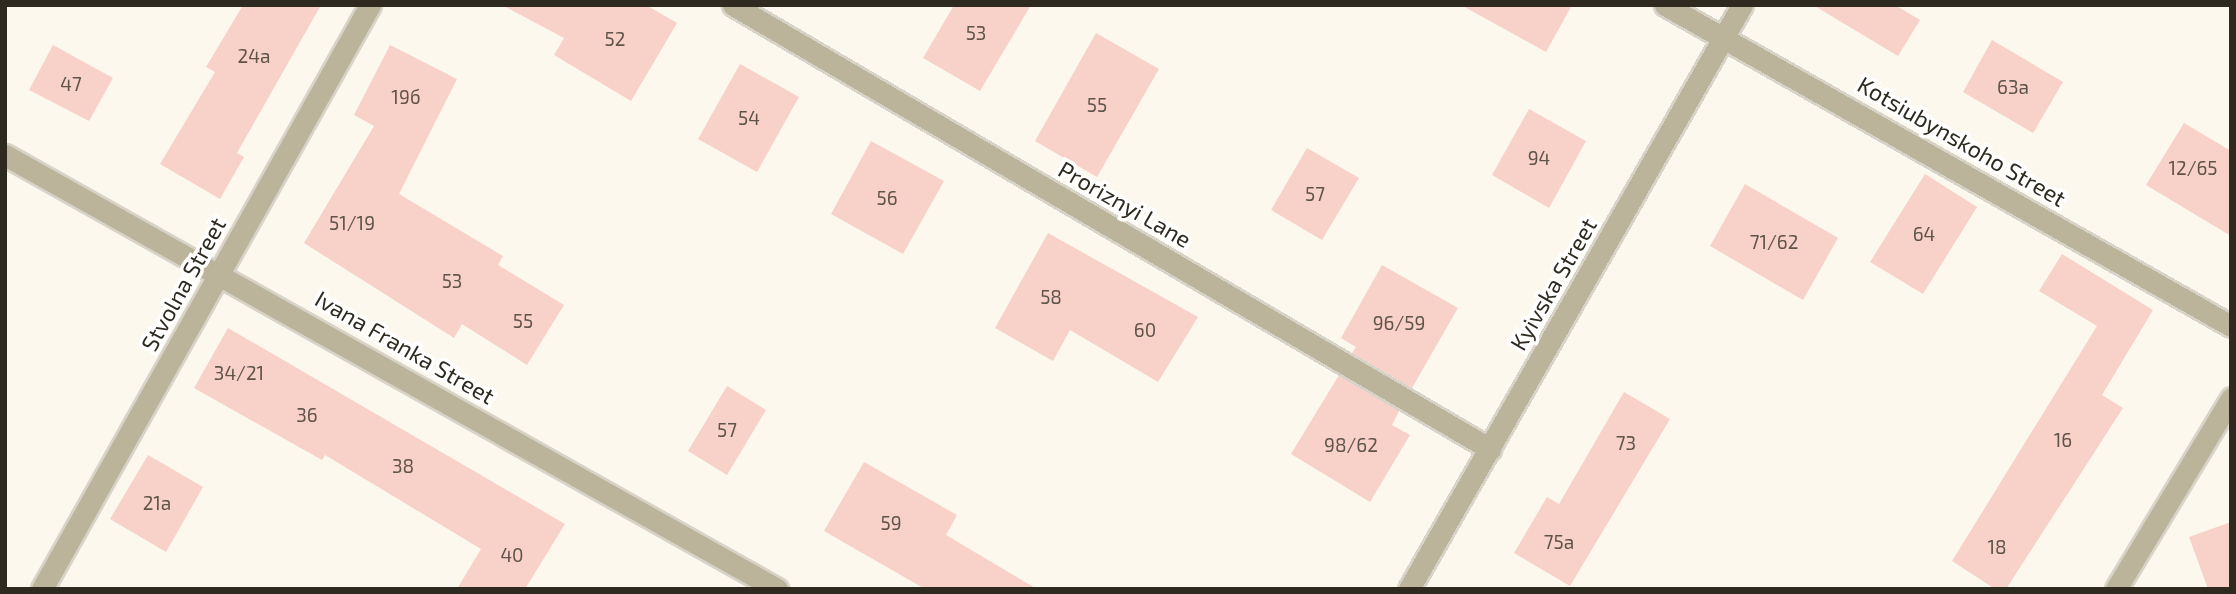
<!DOCTYPE html>
<meta charset="utf-8">
<style>
body{margin:0}
#map{position:relative;width:2236px;height:594px;overflow:hidden;background:#fdf8ed;font-family:"Exo 2",sans-serif}
div>[style]{position:absolute}
.building>*{inset:0;background:#f8d1c9}
.roads{filter:drop-shadow(2px 0 #d8d3c8) drop-shadow(-2px 0 #d8d3c8) drop-shadow(0 2px #d8d3c8) drop-shadow(0 -2px #d8d3c8)}
.minor>*{height:21px;margin:-10.5px;padding:0 10.5px;transform-origin:10.5px;border-radius:10.5px;background:#bcb39b}
span{translate:-50% -50%;white-space:nowrap;text-align:center;line-height:1.15;-webkit-text-stroke:7px #fff;paint-order:stroke}
.number-label{font-size:19px;color:#60544a}
.number-label span{-webkit-text-stroke-width:0}
.street-label{font-size:23px;color:#2e2a1f}
.frame{position:absolute;inset:0;border:7px solid #2e2a1f;pointer-events:none}
</style>
<div id="map">
<div class="building">
<i style="clip-path:polygon(243px 5px,321px 5px,237px 153px,244px 157px,220px 199px,160px 164px,215px 72px,206px 67px)"></i>
<i style="clip-path:polygon(502px 5px,646px 5px,677px 23px,631px 101px,554px 55px,564px 38px)"></i>
<i style="clip-path:polygon(954px 5px,1031px 5px,980px 91px,923px 58px)"></i>
<i style="clip-path:polygon(1461px 5px,1572px 5px,1546px 52px)"></i>
<i style="clip-path:polygon(1813px 5px,1895px 5px,1920px 20px,1898px 56px)"></i>
<i style="clip-path:polygon(1096px 33px,1159px 69px,1097px 177px,1035px 141px)"></i>
<i style="clip-path:polygon(1992px 40px,2063px 82px,2033px 133px,1963px 92px)"></i>
<i style="clip-path:polygon(53px 45px,113px 78px,89px 121px,29px 90px)"></i>
<i style="clip-path:polygon(390px 45px,457px 79px,399px 194px,503px 256px,498px 265px,564px 305px,527px 365px,462px 324px,454px 338px,304px 243px,374px 126px,354px 115px)"></i>
<i style="clip-path:polygon(740px 64px,799px 97px,757px 172px,698px 139px)"></i>
<i style="clip-path:polygon(1529px 109px,1586px 141px,1549px 208px,1492px 175px)"></i>
<i style="clip-path:polygon(2184px 123px,2231px 151px,2231px 236px,2146px 185px)"></i>
<i style="clip-path:polygon(871px 141px,944px 181px,903px 254px,831px 214px)"></i>
<i style="clip-path:polygon(1307px 148px,1359px 178px,1322px 240px,1271px 210px)"></i>
<i style="clip-path:polygon(1925px 174px,1977px 207px,1923px 294px,1870px 262px)"></i>
<i style="clip-path:polygon(1745px 184px,1838px 238px,1803px 300px,1710px 246px)"></i>
<i style="clip-path:polygon(1048px 233px,1198px 317px,1158px 382px,1070px 330px,1053px 361px,995px 328px)"></i>
<i style="clip-path:polygon(2062px 254px,2153px 310px,2102px 395px,2123px 408px,2006px 589px,1995px 589px,1952px 561px,2097px 326px,2039px 291px)"></i>
<i style="clip-path:polygon(1382px 265px,1458px 308px,1412px 388px,1352px 353px,1356px 347px,1341px 338px)"></i>
<i style="clip-path:polygon(228px 328px,565px 524px,525px 589px,457px 589px,481px 549px,325px 455px,322px 460px,194px 388px)"></i>
<i style="clip-path:polygon(1339px 375px,1399px 411px,1392px 425px,1410px 435px,1370px 502px,1291px 454px)"></i>
<i style="clip-path:polygon(727px 386px,766px 410px,727px 475px,688px 451px)"></i>
<i style="clip-path:polygon(1624px 392px,1670px 419px,1570px 586px,1514px 553px,1547px 497px,1559px 504px)"></i>
<i style="clip-path:polygon(148px 455px,203px 487px,166px 552px,110px 519px)"></i>
<i style="clip-path:polygon(864px 462px,957px 515px,946px 535px,1037px 589px,925px 589px,824px 531px)"></i>
<i style="clip-path:polygon(2231px 522px,2231px 589px,2208px 589px,2189px 537px)"></i>
</div>
<div class="roads">
<div class="minor">
<i style="left:733px;top:5px;width:878px;rotate:30.39deg"></i>
<i style="left:1665px;top:5px;width:651px;rotate:29.56deg"></i>
<i style="left:5px;top:155px;width:886px;rotate:29.34deg"></i>
<i style="left:42px;top:589px;width:670px;rotate:-60.68deg"></i>
<i style="left:1409px;top:589px;width:672px;rotate:-60.31deg"></i>
<i style="left:2116px;top:589px;width:223px;rotate:-58.9deg"></i>
</div>
</div>
<div class="number-label">
<span style="left:976px;top:33px">53</span>
<span style="left:615px;top:39px">52</span>
<span style="left:254px;top:56px">24а</span>
<span style="left:71px;top:84px">47</span>
<span style="left:2013px;top:87px">63а</span>
<span style="left:406px;top:97px">19б</span>
<span style="left:1097px;top:105px">55</span>
<span style="left:749px;top:118px">54</span>
<span style="left:1539px;top:158px">94</span>
<span style="left:2193px;top:168px">12/65</span>
<span style="left:1315px;top:194px">57</span>
<span style="left:887px;top:198px">56</span>
<span style="left:352px;top:223px">51/19</span>
<span style="left:1924px;top:234px">64</span>
<span style="left:1774px;top:242px">71/62</span>
<span style="left:452px;top:281px">53</span>
<span style="left:1051px;top:297px">58</span>
<span style="left:523px;top:321px">55</span>
<span style="left:1399px;top:323px">96/59</span>
<span style="left:1145px;top:330px">60</span>
<span style="left:239px;top:373px">34/21</span>
<span style="left:307px;top:415px">36</span>
<span style="left:727px;top:430px">57</span>
<span style="left:2063px;top:440px">16</span>
<span style="left:1626px;top:443px">73</span>
<span style="left:1351px;top:445px">98/62</span>
<span style="left:403px;top:466px">38</span>
<span style="left:157px;top:503px">21а</span>
<span style="left:891px;top:523px">59</span>
<span style="left:1559px;top:542px">75а</span>
<span style="left:1997px;top:547px">18</span>
<span style="left:512px;top:555px">40</span>
</div>
<div class="street-label">
<span style="left:1962px;top:141px;rotate:30deg">Kotsiubynskoho Street</span>
<span style="left:1125px;top:204px;rotate:30deg">Proriznyi Lane</span>
<span style="left:183px;top:284px;rotate:-61deg">Stvolna Street</span>
<span style="left:1553px;top:284px;rotate:-60deg">Kyivska Street</span>
<span style="left:405px;top:347px;rotate:30deg">Ivana Franka Street</span>
</div>
<div class="frame"></div>
</div>
